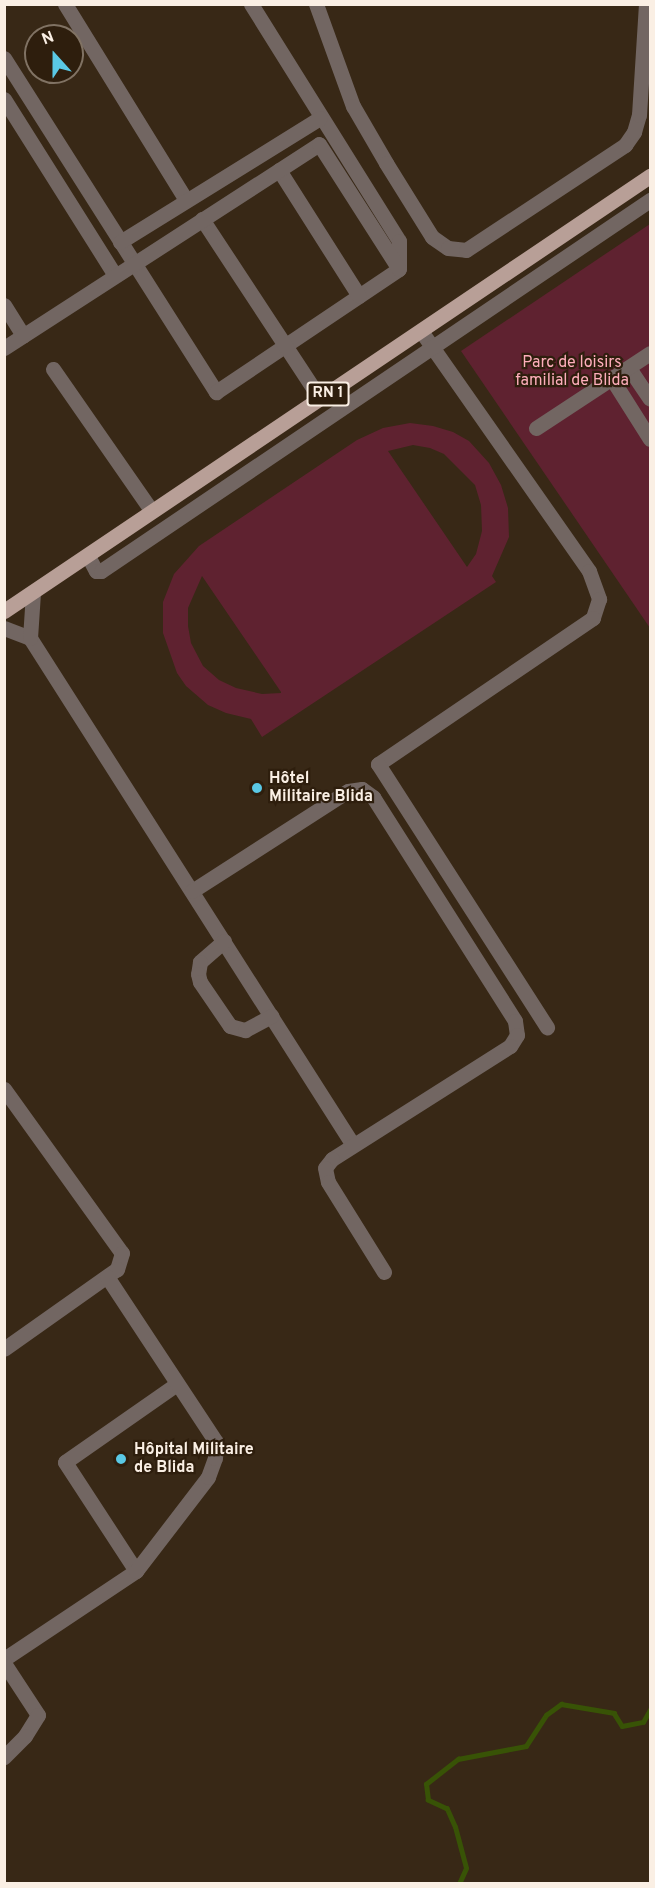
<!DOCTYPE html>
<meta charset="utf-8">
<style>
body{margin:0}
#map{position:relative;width:655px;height:1888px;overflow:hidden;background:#382816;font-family:Overpass,sans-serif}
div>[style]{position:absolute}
.green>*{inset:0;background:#5f2230}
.stream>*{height:4.5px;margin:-2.25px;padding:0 2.25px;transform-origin:2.25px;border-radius:2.25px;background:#385306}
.minor>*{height:15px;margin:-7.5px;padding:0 7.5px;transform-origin:7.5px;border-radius:7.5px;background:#726662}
.major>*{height:15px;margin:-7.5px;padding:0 7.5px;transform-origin:7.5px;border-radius:7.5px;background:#b89f97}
.dots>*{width:16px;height:16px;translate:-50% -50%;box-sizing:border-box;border:3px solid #2e1e0d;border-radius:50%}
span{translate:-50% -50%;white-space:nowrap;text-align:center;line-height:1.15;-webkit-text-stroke:4.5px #2e1e0d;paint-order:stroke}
.shield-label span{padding:2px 4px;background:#2e1e0d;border:2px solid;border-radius:4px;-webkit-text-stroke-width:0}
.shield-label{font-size:15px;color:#faefe4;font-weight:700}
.park-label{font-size:16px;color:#feaebb}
.poi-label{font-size:16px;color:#faefe4;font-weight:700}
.left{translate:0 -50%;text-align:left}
.frame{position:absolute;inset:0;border:6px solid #faefe4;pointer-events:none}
.north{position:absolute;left:24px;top:24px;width:60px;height:60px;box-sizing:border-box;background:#2e1e0d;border:2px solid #807263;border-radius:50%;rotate:339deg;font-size:16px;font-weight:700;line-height:24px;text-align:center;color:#faefe4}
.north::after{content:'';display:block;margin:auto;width:21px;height:27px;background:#5ac8e5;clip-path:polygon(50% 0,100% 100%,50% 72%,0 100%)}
</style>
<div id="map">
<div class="green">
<i style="clip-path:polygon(650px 224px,650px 628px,461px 351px)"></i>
<i style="clip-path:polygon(evenodd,410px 423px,433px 426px,453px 432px,469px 441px,489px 463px,501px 485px,508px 508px,509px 537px,492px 576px,496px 582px,262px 737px,251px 719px,226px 713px,208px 705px,186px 686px,177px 673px,163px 633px,163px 602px,174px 574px,199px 546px,357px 440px,383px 428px,410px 423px,413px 445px,430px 448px,444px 454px,475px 485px,481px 505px,482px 531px,476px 554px,467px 567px,388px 451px,413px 445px,410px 423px,202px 576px,281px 692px,281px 693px,262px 694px,236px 688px,219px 680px,203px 666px,191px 643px,188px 626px,188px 608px,202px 576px)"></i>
</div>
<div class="stream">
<i style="left:459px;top:1884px;width:17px;rotate:-66deg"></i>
<i style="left:466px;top:1868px;width:42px;rotate:-105deg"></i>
<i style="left:455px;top:1827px;width:20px;rotate:-114deg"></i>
<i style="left:447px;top:1809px;width:21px;rotate:-155deg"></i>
<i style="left:428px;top:1800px;width:16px;rotate:-97deg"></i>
<i style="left:426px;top:1784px;width:41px;rotate:-38deg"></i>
<i style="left:458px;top:1759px;width:69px;rotate:-10.8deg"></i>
<i style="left:526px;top:1746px;width:37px;rotate:-57deg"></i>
<i style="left:546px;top:1715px;width:19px;rotate:-36deg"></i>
<i style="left:561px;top:1704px;width:54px;rotate:9.6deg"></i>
<i style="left:614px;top:1713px;width:15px;rotate:58deg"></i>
<i style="left:622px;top:1726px;width:21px;rotate:-11deg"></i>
<i style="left:643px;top:1722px;width:14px;rotate:-60deg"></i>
</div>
<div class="minor">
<i style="left:65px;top:4px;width:230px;rotate:58.3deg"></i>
<i style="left:251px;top:4px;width:279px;rotate:58deg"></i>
<i style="left:399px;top:241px;width:28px;rotate:90deg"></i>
<i style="left:316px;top:4px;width:109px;rotate:70.1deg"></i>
<i style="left:353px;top:106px;width:66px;rotate:59.9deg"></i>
<i style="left:386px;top:163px;width:87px;rotate:58.1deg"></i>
<i style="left:432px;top:237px;width:19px;rotate:35deg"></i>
<i style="left:448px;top:248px;width:18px;rotate:6deg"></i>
<i style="left:466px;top:250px;width:191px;rotate:-33.4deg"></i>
<i style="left:625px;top:145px;width:16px;rotate:-55deg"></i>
<i style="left:634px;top:132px;width:18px;rotate:-74deg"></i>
<i style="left:639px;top:115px;width:111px;rotate:-86.4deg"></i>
<i style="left:4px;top:58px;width:396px;rotate:57.6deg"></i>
<i style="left:216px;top:392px;width:220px;rotate:-33.9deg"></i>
<i style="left:4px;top:99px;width:207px;rotate:57.8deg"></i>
<i style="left:279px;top:170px;width:149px;rotate:57.6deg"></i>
<i style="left:202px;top:219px;width:206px;rotate:56.7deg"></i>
<i style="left:120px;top:242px;width:235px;rotate:-31.8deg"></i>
<i style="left:4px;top:305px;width:36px;rotate:58deg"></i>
<i style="left:421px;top:331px;width:293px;rotate:55deg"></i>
<i style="left:589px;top:571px;width:30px;rotate:70deg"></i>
<i style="left:599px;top:599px;width:20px;rotate:108deg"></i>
<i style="left:593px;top:618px;width:260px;rotate:145.8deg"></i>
<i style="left:378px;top:764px;width:313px;rotate:57.3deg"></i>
<i style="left:4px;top:348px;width:375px;rotate:-32.9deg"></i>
<i style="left:319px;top:144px;width:148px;rotate:57.4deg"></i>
<i style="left:629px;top:368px;width:37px;rotate:56deg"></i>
<i style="left:53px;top:369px;width:165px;rotate:55.2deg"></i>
<i style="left:612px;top:379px;width:71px;rotate:57.7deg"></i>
<i style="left:536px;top:428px;width:136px;rotate:-33.3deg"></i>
<i style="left:88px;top:556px;width:17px;rotate:62deg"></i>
<i style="left:96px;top:571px;width:5px"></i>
<i style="left:101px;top:571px;width:663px;rotate:-34.05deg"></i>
<i style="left:4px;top:628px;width:28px;rotate:21deg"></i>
<i style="left:30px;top:638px;width:601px;rotate:57.5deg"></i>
<i style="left:30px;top:638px;width:45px;rotate:-86.2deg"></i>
<i style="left:192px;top:891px;width:185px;rotate:-32.7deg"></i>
<i style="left:348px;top:791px;width:14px;rotate:-8deg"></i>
<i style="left:362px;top:789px;width:14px;rotate:36deg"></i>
<i style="left:373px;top:797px;width:265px;rotate:57.6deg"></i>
<i style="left:515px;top:1021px;width:14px;rotate:82deg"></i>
<i style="left:517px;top:1035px;width:13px;rotate:122deg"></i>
<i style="left:510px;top:1046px;width:211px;rotate:147.6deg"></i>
<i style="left:332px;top:1159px;width:11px;rotate:128deg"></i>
<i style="left:325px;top:1168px;width:14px;rotate:78deg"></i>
<i style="left:328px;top:1182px;width:106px;rotate:58.1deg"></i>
<i style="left:224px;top:941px;width:32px;rotate:139deg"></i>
<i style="left:200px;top:962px;width:12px;rotate:99deg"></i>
<i style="left:198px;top:974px;width:8px;rotate:76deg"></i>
<i style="left:200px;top:982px;width:53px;rotate:55.7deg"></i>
<i style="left:230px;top:1026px;width:16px;rotate:15deg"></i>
<i style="left:245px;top:1030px;width:30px;rotate:-28deg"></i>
<i style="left:4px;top:1089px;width:202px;rotate:54.3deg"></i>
<i style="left:122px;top:1253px;width:17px;rotate:107deg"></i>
<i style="left:117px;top:1269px;width:138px;rotate:144.7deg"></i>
<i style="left:136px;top:1571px;width:130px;rotate:-123.1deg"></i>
<i style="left:65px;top:1462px;width:136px;rotate:-34.9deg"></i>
<i style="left:4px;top:1659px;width:159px;rotate:-33.7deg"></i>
<i style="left:136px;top:1571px;width:118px;rotate:-52.5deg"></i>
<i style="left:208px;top:1477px;width:20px;rotate:-70deg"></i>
<i style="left:215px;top:1458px;width:16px;rotate:-86deg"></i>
<i style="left:216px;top:1442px;width:198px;rotate:-123.4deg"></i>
<i style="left:4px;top:1663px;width:62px;rotate:56.8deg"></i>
<i style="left:38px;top:1715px;width:25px;rotate:122deg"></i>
<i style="left:25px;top:1736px;width:30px;rotate:135deg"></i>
</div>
<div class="major">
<i style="left:4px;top:611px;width:779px;rotate:-33.96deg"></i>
</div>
<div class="dots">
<i style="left:257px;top:788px;background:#5ac8e5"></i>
<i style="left:121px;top:1459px;background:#5ac8e5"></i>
</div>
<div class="shield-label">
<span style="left:328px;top:394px">RN 1</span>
</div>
<div class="park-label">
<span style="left:572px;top:372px">Parc de loisirs<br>familial de Blida</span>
</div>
<div class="poi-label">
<span class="left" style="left:269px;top:788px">Hôtel<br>Militaire Blida</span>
<span class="left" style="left:134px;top:1459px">Hôpital Militaire<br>de Blida</span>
</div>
<div class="frame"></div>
<div class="north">N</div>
</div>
